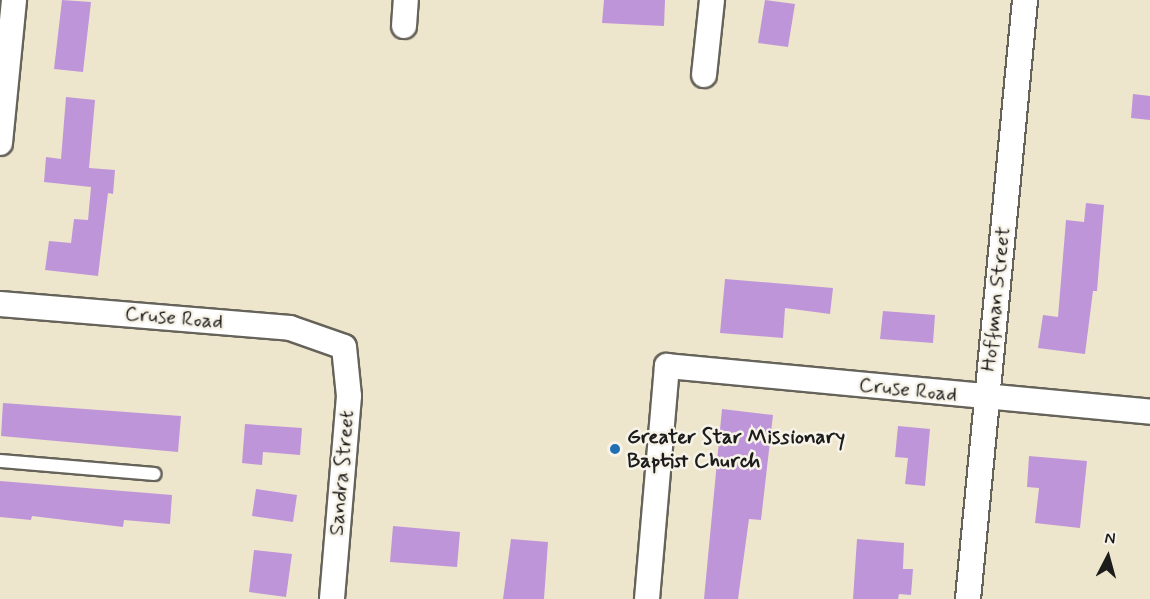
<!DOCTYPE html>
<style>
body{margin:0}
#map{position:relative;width:1150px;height:599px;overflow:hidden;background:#eee6cc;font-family:Mynerve,sans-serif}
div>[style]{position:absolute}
.building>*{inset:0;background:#bf95d9}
.roads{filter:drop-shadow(2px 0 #66635a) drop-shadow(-2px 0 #66635a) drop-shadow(0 2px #66635a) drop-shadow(0 -2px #66635a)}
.service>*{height:12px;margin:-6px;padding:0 6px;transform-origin:6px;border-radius:6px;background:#fff}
.minor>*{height:24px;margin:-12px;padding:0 12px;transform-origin:12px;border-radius:12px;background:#fff}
.dots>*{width:16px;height:16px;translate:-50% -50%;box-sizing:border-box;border:3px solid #f7f3e8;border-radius:50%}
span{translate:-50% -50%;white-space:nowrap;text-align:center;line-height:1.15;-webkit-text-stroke:5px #f7f3e8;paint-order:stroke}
.street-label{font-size:21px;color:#1c1c1c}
.poi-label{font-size:21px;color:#1c1c1c;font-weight:700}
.left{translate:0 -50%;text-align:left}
.north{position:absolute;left:1078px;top:527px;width:60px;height:60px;-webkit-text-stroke:4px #f7f3e8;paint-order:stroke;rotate:6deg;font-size:16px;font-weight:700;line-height:24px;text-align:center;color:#1c1c1c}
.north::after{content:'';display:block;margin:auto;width:21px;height:27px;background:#1c1c1c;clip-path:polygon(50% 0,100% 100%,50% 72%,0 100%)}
</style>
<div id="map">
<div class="building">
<i style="clip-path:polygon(62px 0,91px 2px,83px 72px,54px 69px)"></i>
<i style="clip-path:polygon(604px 0,665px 0,664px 26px,602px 23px)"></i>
<i style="clip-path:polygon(765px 0,795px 4px,788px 47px,758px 43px)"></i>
<i style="clip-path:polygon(1133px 94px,1150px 96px,1150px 120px,1131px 118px)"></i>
<i style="clip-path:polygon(66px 97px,95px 100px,89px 168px,115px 170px,113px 194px,108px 193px,98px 276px,45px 270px,49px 241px,71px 243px,74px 219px,88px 220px,91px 187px,44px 182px,46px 157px,61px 159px)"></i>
<i style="clip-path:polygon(1086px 203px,1104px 205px,1097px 291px,1093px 291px,1085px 354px,1038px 348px,1043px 315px,1058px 317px,1066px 220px,1084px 222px)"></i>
<i style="clip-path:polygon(725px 279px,833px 288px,830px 314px,785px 308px,783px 338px,720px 333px)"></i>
<i style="clip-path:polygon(883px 311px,935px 315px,933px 343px,880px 339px)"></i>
<i style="clip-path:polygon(3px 403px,181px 416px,178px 452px,1px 436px)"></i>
<i style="clip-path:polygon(722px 409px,773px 415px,761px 520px,749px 519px,738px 599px,704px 599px)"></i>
<i style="clip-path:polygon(245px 424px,302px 428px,300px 455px,263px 452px,262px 465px,242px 463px)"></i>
<i style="clip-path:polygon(898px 426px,930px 429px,925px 486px,905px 484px,908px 458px,895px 457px)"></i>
<i style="clip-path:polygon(1029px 456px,1087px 461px,1080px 528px,1035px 523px,1039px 488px,1027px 487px)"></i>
<i style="clip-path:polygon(0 481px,172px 495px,170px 524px,124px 520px,123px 527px,32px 516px,31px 520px,0 517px)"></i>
<i style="clip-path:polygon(256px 489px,297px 495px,293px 522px,252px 516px)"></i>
<i style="clip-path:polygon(393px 526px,460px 532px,457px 567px,390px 562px)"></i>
<i style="clip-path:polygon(511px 539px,548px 542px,544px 599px,503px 599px)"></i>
<i style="clip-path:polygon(857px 539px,904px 543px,903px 569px,913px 569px,911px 595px,899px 594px,898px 599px,853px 599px)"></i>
<i style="clip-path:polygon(254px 550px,292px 554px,286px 597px,249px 592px)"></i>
</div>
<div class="roads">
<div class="service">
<i style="left:0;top:461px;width:155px;rotate:4.8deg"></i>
</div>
<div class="minor">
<i style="left:404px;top:26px;width:26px;rotate:-86deg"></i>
<i style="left:704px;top:75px;width:75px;rotate:-83.9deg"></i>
<i style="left:0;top:143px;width:144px;rotate:-84.4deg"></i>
<i style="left:0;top:304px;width:291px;rotate:4.7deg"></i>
<i style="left:290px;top:328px;width:57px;rotate:19.4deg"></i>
<i style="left:344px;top:347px;width:49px;rotate:84.2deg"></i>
<i style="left:349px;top:396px;width:204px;rotate:94.8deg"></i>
<i style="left:647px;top:599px;width:234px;rotate:-85.1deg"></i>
<i style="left:667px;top:366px;width:485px;rotate:5.4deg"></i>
<i style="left:968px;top:599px;width:602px;rotate:-84.56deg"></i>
</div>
</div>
<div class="dots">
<i style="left:615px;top:449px;background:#1f6fb2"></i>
</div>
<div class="street-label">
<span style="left:996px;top:299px;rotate:-84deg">Hoffman Street</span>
<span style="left:174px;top:318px;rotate:5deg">Cruse Road</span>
<span style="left:908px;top:390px;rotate:6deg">Cruse Road</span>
<span style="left:342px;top:473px;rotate:-85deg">Sandra Street</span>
</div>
<div class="poi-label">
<span class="left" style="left:627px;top:449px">Greater Star Missionary<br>Baptist Church</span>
</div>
<div class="north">N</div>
</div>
